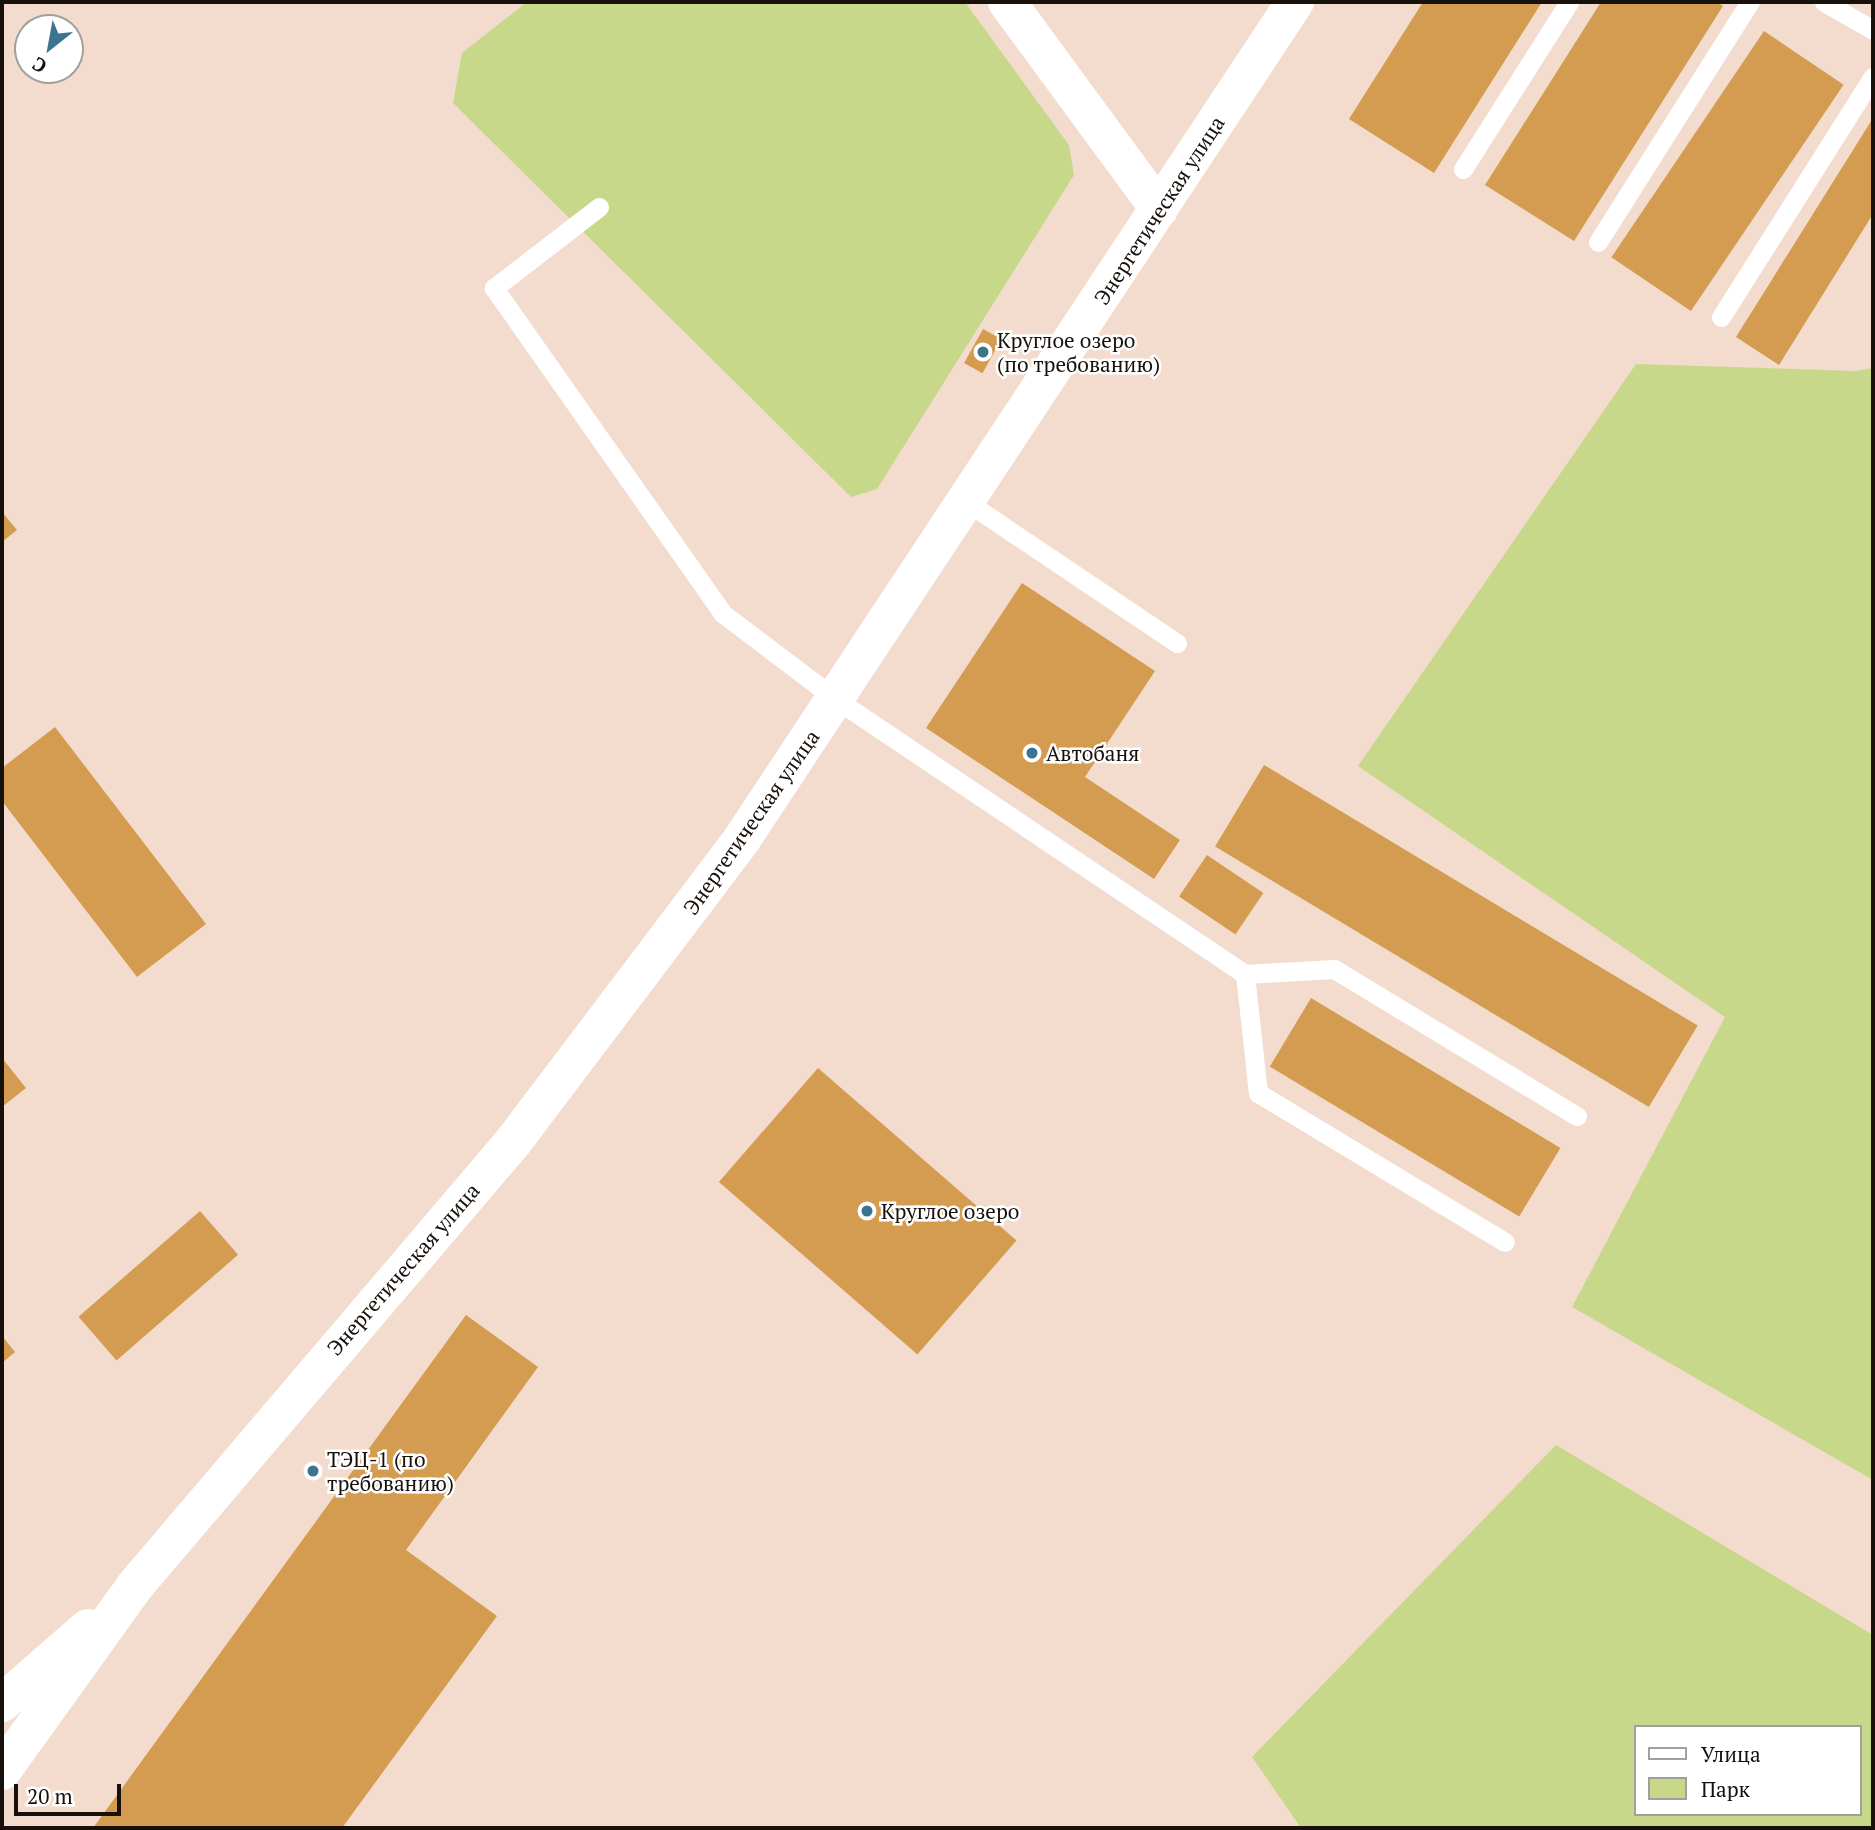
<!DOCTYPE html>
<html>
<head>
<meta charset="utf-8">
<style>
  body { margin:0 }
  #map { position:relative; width:1875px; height:1830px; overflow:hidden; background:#f3dccd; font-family:"PT Serif",serif }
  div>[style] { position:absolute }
  .green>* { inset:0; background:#c7d88b }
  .building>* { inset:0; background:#d49c51; transform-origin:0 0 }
  .lane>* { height:19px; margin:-9.5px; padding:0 9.5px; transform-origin:9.5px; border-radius:9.5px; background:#fff }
  .street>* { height:38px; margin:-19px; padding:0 19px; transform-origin:19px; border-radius:19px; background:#fff }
  .secondary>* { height:38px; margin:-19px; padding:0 19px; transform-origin:19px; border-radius:19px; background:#fff }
  .dots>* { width:19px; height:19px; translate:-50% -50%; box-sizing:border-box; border:4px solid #fff; border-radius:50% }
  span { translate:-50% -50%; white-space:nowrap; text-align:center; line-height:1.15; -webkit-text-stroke:5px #fff; paint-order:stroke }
  .street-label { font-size:21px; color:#17100b }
  .poi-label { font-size:21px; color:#17100b }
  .left { translate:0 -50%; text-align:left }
  .frame { position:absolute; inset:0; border:4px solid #17100b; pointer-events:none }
  .legend { position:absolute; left:1634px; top:1725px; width:228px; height:91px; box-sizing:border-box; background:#fff; border:2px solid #a29f9d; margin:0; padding:9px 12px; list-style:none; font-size:21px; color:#17100b }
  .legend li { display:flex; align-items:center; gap:14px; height:35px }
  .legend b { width:35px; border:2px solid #a29f9d }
  .north { position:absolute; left:14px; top:14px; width:70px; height:70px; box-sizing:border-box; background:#fff; border:2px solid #a29f9d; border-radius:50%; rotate:211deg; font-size:19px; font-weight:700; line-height:28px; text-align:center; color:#17100b }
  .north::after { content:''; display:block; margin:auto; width:24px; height:32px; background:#3c748f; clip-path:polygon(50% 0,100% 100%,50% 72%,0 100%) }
  .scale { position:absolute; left:14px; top:1784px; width:107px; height:32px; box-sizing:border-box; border:4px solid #17100b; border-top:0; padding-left:9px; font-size:21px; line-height:24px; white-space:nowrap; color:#17100b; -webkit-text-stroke:5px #fff; paint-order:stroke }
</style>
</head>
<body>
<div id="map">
  <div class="green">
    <div style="clip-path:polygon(527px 2px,965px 2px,1069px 145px,1074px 175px,877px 489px,851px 497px,453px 103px,462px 53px)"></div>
    <div style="clip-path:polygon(1636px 364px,1855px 371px,1873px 368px,1873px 1480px,1572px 1307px,1725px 1017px,1358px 766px)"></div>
    <div style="clip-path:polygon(evenodd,1556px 1445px,1873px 1635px,1873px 1828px,1301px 1828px,1252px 1757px,1556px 1445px,1635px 1727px,1859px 1727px,1859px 1814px,1635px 1814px,1635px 1727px)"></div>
  </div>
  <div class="building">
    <div style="clip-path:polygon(1423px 2px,1542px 2px,1434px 173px,1349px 119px)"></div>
    <div style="clip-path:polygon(1601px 2px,1717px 2px,1723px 6px,1574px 241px,1485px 185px)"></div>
    <div style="left:1764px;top:31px;width:96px;height:273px;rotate:34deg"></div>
    <div style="clip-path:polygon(1873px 118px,1873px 214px,1779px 365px,1736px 337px)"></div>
    <div style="left:983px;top:329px;width:21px;height:39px;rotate:29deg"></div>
    <div style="clip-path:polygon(2px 512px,17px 530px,2px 542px)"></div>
    <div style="clip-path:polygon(1022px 583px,1155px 671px,1085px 777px,1180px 840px,1154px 879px,926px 728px)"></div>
    <div style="clip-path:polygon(55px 727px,206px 924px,137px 977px,2px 801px,2px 768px)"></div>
    <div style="left:1264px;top:765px;width:506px;height:95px;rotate:31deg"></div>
    <div style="left:1207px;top:855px;width:68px;height:50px;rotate:34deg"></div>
    <div style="left:1311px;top:998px;width:291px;height:80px;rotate:31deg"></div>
    <div style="clip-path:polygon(2px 1058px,26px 1088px,2px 1107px)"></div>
    <div style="left:818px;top:1068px;width:263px;height:151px;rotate:41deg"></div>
    <div style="left:200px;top:1211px;width:58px;height:161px;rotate:49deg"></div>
    <div style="clip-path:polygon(466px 1315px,538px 1367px,406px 1550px,497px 1616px,342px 1828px,93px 1828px)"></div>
    <div style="clip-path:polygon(2px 1336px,15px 1352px,2px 1363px)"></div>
  </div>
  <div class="lane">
    <div style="left:1824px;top:2px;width:56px;rotate:29.7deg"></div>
    <div style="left:1463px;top:169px;width:198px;rotate:-57.6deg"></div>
    <div style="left:599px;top:207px;width:133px;rotate:142.4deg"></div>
    <div style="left:494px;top:288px;width:397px;rotate:54.9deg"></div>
    <div style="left:722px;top:613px;width:144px;rotate:37.1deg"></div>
    <div style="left:837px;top:700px;width:491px;rotate:33.9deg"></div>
    <div style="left:1245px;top:974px;width:120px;rotate:83.8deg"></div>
    <div style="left:1258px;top:1093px;width:288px;rotate:31.1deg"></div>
    <div style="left:1598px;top:242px;width:284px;rotate:-57.7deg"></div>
    <div style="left:1721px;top:317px;width:284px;rotate:-57.7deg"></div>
    <div style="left:967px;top:502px;width:253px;rotate:33.9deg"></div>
    <div style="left:1245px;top:974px;width:89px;rotate:-3.2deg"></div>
    <div style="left:1334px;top:969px;width:284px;rotate:31.2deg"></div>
  </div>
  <div class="street">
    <div style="left:1007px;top:2px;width:257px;rotate:53.7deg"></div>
  </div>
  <div class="secondary">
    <div style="left:2px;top:1703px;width:114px;rotate:-41.1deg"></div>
    <div style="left:2px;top:1771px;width:226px;rotate:-54.3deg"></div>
    <div style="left:134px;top:1587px;width:585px;rotate:-49.58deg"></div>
    <div style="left:513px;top:1142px;width:380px;rotate:-52.9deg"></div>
    <div style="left:742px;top:839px;width:1003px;rotate:-56.55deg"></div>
  </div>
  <div class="dots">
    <div style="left:983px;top:352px;background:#3c748f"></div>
    <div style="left:1032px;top:753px;background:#3c748f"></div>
    <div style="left:867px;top:1211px;background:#3c748f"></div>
    <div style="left:313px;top:1471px;background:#3c748f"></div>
  </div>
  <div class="street-label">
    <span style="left:1159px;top:210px;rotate:-57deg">Энергетическая улица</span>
    <span style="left:751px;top:822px;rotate:-55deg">Энергетическая улица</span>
    <span style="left:403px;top:1269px;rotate:-49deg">Энергетическая улица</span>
  </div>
  <div class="poi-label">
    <span class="left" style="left:997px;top:352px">Круглое озеро<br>(по требованию)</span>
    <span class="left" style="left:1046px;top:753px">Автобаня</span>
    <span class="left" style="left:881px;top:1211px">Круглое озеро</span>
    <span class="left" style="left:327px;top:1471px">ТЭЦ-1 (по<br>требованию)</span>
  </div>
  <div class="frame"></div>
  <ul class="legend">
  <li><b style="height:9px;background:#fff"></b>Улица</li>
  <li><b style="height:19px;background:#c7d88b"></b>Парк</li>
  </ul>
  <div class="north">С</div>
  <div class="scale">20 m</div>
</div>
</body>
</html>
